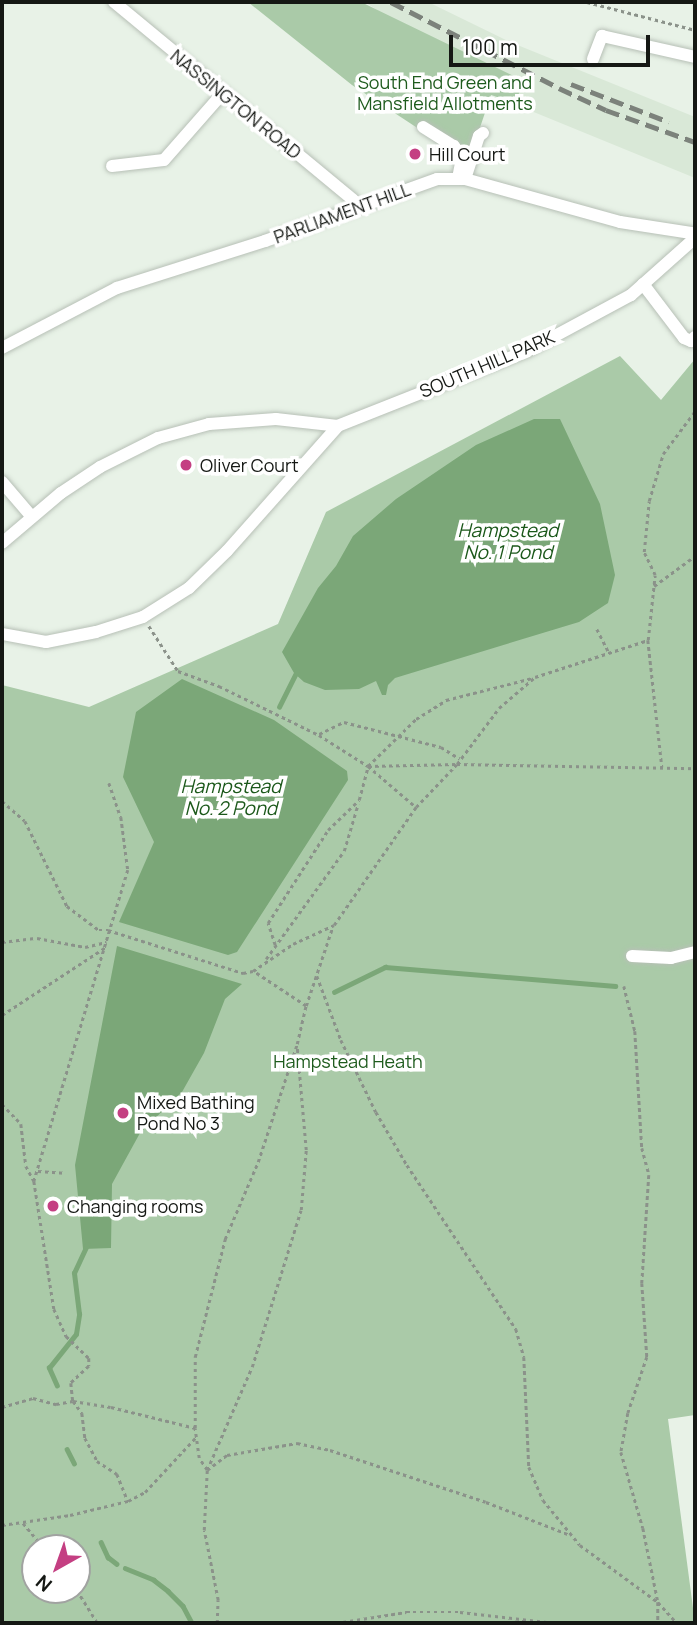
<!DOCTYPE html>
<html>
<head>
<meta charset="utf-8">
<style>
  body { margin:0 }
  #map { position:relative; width:697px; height:1625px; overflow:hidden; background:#e8f2e7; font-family:Manrope,sans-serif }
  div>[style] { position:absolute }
  .built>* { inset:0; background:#d9e8d7 }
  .green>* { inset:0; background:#aacaa8 }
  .water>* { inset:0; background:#7ba778 }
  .stream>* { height:4.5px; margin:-2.25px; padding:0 2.25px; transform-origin:2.25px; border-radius:2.25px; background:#7ba778 }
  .path>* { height:2.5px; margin-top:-1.25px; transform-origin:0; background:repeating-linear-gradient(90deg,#8b928a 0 3.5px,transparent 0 7px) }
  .roads { filter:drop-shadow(0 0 2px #b7c0b6) drop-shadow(0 0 2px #b7c0b6) }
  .minor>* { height:12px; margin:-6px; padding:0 6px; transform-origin:6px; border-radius:6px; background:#fff }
  .rail>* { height:4.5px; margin-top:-2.25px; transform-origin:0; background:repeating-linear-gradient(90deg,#7c827b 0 14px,transparent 0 21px) }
  .dots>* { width:19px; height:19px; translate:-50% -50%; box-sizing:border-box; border:4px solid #fff; border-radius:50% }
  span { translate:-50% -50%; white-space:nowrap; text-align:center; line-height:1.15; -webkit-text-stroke:7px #fff; paint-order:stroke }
  .park-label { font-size:18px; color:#1e5b1d }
  .street-label { font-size:18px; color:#151814 }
  .poi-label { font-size:18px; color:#151814 }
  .left { translate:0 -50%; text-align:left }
  .water-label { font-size:19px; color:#1b581a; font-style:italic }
  .frame { position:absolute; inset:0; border:4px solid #151814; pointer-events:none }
  .north { position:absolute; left:21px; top:1534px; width:70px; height:70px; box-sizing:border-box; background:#fff; border:2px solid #a1a3a1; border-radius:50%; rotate:220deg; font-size:19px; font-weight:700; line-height:28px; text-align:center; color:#151814 }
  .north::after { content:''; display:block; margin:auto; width:24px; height:32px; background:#c43f82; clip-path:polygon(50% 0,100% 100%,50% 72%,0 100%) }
  .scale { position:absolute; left:449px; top:35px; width:201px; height:32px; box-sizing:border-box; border:4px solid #151814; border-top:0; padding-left:9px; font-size:21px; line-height:24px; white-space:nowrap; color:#151814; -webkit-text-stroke:5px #fff; paint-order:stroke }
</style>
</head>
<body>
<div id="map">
  <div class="built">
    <div style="clip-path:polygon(365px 2px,428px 2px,510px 42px,695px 117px,695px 178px,492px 95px,511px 102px)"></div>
  </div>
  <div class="green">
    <div style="clip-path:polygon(248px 2px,361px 2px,524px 81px,515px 103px,491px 95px,467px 166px,460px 156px,352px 85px)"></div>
    <div style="clip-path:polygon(evenodd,620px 356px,661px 400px,695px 359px,695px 1415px,668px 1419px,695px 1623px,2px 1623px,2px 685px,89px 707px,278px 624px,326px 512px,620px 356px,35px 1548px,77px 1548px,77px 1590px,35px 1590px,35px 1548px)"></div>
  </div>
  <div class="water">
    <div style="clip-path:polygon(534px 419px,560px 419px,600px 504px,615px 575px,608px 603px,579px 622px,395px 678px,388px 685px,386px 695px,382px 695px,376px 681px,359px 689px,325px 690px,304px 682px,294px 673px,282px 652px,318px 588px,336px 566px,353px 536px,396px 499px,476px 445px)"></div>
    <div style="clip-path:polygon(182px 679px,274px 720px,347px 771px,348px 780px,237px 952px,228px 955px,119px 922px,154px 842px,123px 777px,136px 712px)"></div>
    <div style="clip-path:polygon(117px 946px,242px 984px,225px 999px,204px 1053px,182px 1092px,140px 1133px,112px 1184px,111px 1248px,83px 1249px,75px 1165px)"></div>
  </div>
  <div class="stream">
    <div style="left:279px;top:707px;width:40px;rotate:-63.4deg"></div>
    <div style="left:334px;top:992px;width:57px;rotate:-26.1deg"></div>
    <div style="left:385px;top:967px;width:231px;rotate:4.7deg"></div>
    <div style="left:57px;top:1386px;width:20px;rotate:-114deg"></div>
    <div style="left:49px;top:1368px;width:43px;rotate:-51.5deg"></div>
    <div style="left:76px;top:1334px;width:20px;rotate:-81deg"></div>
    <div style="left:79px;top:1314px;width:41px;rotate:-97deg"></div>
    <div style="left:74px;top:1273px;width:31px;rotate:-65deg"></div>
    <div style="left:67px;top:1449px;width:16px;rotate:63deg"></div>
    <div style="left:101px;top:1542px;width:17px;rotate:65deg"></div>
    <div style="left:108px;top:1557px;width:11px;rotate:38deg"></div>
    <div style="left:125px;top:1568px;width:31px;rotate:22deg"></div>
    <div style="left:154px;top:1580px;width:18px;rotate:38deg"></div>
    <div style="left:168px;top:1591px;width:21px;rotate:45deg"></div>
    <div style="left:183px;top:1606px;width:19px;rotate:62deg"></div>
  </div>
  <div class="path">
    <div style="left:587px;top:2px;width:112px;rotate:14.5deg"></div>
    <div style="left:654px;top:586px;width:51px;rotate:-36.2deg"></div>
    <div style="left:149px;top:626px;width:54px;rotate:57.2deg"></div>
    <div style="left:178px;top:671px;width:44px;rotate:20.1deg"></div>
    <div style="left:219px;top:686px;width:111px;rotate:26.1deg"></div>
    <div style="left:319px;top:735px;width:58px;rotate:32.3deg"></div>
    <div style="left:368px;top:766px;width:63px;rotate:40.5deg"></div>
    <div style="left:597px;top:629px;width:27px;rotate:63deg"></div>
    <div style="left:648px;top:640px;width:128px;rotate:83.7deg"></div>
    <div style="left:319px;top:734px;width:28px;rotate:-26deg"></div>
    <div style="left:344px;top:722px;width:100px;rotate:14.5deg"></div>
    <div style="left:441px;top:747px;width:22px;rotate:32deg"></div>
    <div style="left:368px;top:766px;width:89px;rotate:-1.3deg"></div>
    <div style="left:457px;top:764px;width:238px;rotate:1deg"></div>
    <div style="left:109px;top:783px;width:36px;rotate:71deg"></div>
    <div style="left:121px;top:817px;width:53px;rotate:82.5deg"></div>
    <div style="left:128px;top:870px;width:325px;rotate:106.8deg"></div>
    <div style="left:34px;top:1181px;width:130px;rotate:81.1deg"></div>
    <div style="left:54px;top:1309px;width:30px;rotate:66deg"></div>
    <div style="left:66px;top:1336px;width:32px;rotate:44deg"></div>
    <div style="left:89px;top:1358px;width:8px;rotate:90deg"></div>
    <div style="left:89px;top:1366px;width:25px;rotate:137deg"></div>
    <div style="left:71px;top:1383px;width:18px;rotate:84deg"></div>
    <div style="left:73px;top:1401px;width:15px;rotate:53deg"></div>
    <div style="left:82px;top:1413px;width:25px;rotate:83deg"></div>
    <div style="left:85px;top:1438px;width:26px;rotate:62deg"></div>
    <div style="left:97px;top:1461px;width:24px;rotate:33deg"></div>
    <div style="left:117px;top:1474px;width:29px;rotate:68deg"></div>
    <div style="left:2px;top:801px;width:30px;rotate:41deg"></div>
    <div style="left:25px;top:821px;width:95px;rotate:63.7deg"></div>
    <div style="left:67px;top:906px;width:40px;rotate:37deg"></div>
    <div style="left:99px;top:930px;width:9px"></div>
    <div style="left:108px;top:930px;width:142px;rotate:17.7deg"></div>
    <div style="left:243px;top:973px;width:10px;rotate:-11deg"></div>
    <div style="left:253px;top:971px;width:48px;rotate:-34deg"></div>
    <div style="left:293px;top:944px;width:45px;rotate:-24.9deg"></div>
    <div style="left:334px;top:925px;width:144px;rotate:-55.2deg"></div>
    <div style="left:416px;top:807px;width:59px;rotate:-46.4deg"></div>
    <div style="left:457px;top:764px;width:70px;rotate:-53.1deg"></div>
    <div style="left:499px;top:708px;width:48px;rotate:-40.7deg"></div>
    <div style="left:535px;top:677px;width:119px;rotate:-18.1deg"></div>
    <div style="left:648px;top:640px;width:65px;rotate:-83.9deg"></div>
    <div style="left:655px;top:575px;width:25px;rotate:-116deg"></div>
    <div style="left:644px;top:552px;width:51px;rotate:-84.4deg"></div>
    <div style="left:649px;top:501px;width:49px;rotate:-73.4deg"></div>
    <div style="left:663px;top:454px;width:54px;rotate:-53.3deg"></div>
    <div style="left:2px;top:942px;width:35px;rotate:-7deg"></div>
    <div style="left:37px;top:938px;width:49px;rotate:10.6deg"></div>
    <div style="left:85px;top:947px;width:22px;rotate:-13deg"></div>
    <div style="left:275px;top:945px;width:23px;rotate:-108deg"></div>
    <div style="left:268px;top:923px;width:111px;rotate:-57.2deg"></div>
    <div style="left:328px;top:830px;width:43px;rotate:-44.1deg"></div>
    <div style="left:359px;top:800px;width:35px;rotate:-75deg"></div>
    <div style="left:368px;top:766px;width:67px;rotate:-44.4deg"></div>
    <div style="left:416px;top:719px;width:36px;rotate:-32deg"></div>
    <div style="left:446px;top:700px;width:89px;rotate:-14.3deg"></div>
    <div style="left:266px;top:959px;width:133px;rotate:-54.2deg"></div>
    <div style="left:344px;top:851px;width:49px;rotate:-73.4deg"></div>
    <div style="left:317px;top:976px;width:68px;rotate:69.4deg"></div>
    <div style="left:341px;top:1040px;width:80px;rotate:64.1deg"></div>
    <div style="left:376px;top:1112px;width:61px;rotate:59.7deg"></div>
    <div style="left:407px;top:1165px;width:197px;rotate:56.4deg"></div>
    <div style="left:516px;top:1329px;width:29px;rotate:74deg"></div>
    <div style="left:524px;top:1357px;width:110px;rotate:87.4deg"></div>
    <div style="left:529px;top:1467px;width:36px;rotate:67deg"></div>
    <div style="left:543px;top:1500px;width:58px;rotate:50.6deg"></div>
    <div style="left:580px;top:1545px;width:97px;rotate:36.2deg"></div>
    <div style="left:658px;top:1602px;width:28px;rotate:48deg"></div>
    <div style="left:624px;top:986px;width:46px;rotate:76.3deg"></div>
    <div style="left:635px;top:1031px;width:117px;rotate:86.6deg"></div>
    <div style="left:642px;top:1148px;width:28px;rotate:75deg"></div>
    <div style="left:649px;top:1175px;width:108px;rotate:93.7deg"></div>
    <div style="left:642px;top:1283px;width:74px;rotate:86.1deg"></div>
    <div style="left:647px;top:1357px;width:59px;rotate:108.7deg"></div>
    <div style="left:628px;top:1413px;width:40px;rotate:100deg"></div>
    <div style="left:621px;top:1452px;width:79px;rotate:73.9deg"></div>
    <div style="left:643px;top:1528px;width:76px;rotate:78.5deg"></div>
    <div style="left:658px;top:1602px;width:21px;rotate:90deg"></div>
    <div style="left:306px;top:1006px;width:84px;rotate:-71.4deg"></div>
    <div style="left:2px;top:1015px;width:124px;rotate:-33.2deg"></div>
    <div style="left:2px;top:1104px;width:28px;rotate:46deg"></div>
    <div style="left:21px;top:1124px;width:42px;rotate:83.2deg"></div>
    <div style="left:26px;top:1166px;width:17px;rotate:62deg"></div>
    <div style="left:38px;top:1171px;width:26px;rotate:4deg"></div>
    <div style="left:2px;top:1407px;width:32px;rotate:-16deg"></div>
    <div style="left:33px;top:1398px;width:24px;rotate:15deg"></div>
    <div style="left:56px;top:1404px;width:17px;rotate:-10deg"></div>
    <div style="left:73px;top:1401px;width:38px;rotate:9deg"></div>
    <div style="left:111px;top:1407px;width:87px;rotate:14deg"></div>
    <div style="left:207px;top:1470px;width:112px;rotate:-66.4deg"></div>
    <div style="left:252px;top:1367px;width:164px;rotate:-72.7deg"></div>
    <div style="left:301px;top:1210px;width:60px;rotate:-85.2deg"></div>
    <div style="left:306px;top:1150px;width:103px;rotate:-95deg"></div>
    <div style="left:207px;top:1470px;width:25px;rotate:-37deg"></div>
    <div style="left:227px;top:1455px;width:71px;rotate:-9.7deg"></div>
    <div style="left:297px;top:1443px;width:34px;rotate:12deg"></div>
    <div style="left:330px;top:1450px;width:164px;rotate:18.4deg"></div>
    <div style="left:486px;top:1502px;width:90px;rotate:21.4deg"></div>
    <div style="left:23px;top:1523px;width:26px;rotate:50deg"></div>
    <div style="left:40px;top:1543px;width:5px;rotate:79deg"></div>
    <div style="left:2px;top:1525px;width:69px;rotate:-8.4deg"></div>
    <div style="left:70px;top:1515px;width:60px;rotate:-13.6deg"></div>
    <div style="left:128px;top:1501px;width:19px;rotate:-28deg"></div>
    <div style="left:145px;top:1492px;width:76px;rotate:-47.1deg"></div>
    <div style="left:77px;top:1590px;width:39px;rotate:58deg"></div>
    <div style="left:217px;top:1623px;width:23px;rotate:-88deg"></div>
    <div style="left:218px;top:1600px;width:71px;rotate:-101.3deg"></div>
    <div style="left:204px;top:1530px;width:60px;rotate:-87.1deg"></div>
    <div style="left:207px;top:1470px;width:14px;rotate:-124deg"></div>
    <div style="left:199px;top:1458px;width:30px;rotate:-98deg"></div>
    <div style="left:195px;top:1428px;width:71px;rotate:-90deg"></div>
    <div style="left:195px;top:1357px;width:122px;rotate:-75.7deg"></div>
    <div style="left:225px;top:1239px;width:84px;rotate:-66.8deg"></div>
    <div style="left:258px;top:1162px;width:124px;rotate:-71.7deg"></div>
    <div style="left:297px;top:1044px;width:39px;rotate:-77deg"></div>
    <div style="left:306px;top:1006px;width:64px;rotate:-146.6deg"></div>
    <div style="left:336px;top:1623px;width:71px;rotate:-8.9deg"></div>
    <div style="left:406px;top:1612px;width:54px"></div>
    <div style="left:460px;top:1612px;width:96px;rotate:6.6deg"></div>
  </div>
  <div class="roads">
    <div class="minor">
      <div style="left:114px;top:2px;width:310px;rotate:39.6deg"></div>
      <div style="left:353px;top:200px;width:8px;rotate:50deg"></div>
      <div style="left:593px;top:59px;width:25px;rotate:-69deg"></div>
      <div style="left:602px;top:36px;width:95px;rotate:12.7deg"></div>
      <div style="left:423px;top:127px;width:36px;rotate:32deg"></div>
      <div style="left:454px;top:146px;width:14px;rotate:56deg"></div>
      <div style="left:462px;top:158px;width:20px;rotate:101deg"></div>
      <div style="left:112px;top:166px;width:52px;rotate:-6.6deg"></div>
      <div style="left:164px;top:160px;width:88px;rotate:-48.7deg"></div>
      <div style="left:465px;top:179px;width:45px;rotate:-72deg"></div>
      <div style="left:479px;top:136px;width:5px;rotate:-37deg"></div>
      <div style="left:643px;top:284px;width:68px;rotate:52.8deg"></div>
      <div style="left:684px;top:338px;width:8px;rotate:23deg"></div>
      <div style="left:691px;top:341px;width:6px;rotate:-45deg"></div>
      <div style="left:2px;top:348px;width:130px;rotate:-27.6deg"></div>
      <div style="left:117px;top:288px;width:155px;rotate:-17.6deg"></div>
      <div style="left:265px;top:241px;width:183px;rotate:-19.8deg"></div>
      <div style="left:437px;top:179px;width:28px"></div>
      <div style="left:465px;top:179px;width:161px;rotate:15.5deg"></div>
      <div style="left:620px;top:222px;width:72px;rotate:8.8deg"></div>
      <div style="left:691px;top:233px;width:6px;rotate:51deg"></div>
      <div style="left:695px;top:238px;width:86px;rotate:138.3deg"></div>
      <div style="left:631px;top:295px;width:118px;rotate:151.7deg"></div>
      <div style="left:527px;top:351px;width:203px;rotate:158.4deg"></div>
      <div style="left:338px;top:426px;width:167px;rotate:131.6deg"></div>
      <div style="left:227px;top:551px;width:53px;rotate:135.8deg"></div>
      <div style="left:189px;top:588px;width:54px;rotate:147.8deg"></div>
      <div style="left:143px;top:617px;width:49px;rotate:162.3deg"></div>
      <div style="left:96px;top:632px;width:51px;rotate:168.7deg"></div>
      <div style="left:46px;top:642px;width:45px;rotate:-169.7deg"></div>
      <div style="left:2px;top:482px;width:45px;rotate:49.5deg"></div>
      <div style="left:2px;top:543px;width:77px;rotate:-40.3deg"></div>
      <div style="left:61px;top:493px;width:47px;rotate:-33.7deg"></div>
      <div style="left:100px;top:467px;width:65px;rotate:-26.6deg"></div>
      <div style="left:158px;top:438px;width:53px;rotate:-15.4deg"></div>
      <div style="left:209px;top:424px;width:67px;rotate:-4.3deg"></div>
      <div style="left:276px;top:419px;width:62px;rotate:6.4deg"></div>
      <div style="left:632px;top:956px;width:39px;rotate:3deg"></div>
      <div style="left:671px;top:958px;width:25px;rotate:-14deg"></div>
    </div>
  </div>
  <div class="rail">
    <div style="left:391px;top:2px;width:189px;rotate:27.1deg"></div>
    <div style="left:559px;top:88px;width:52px;rotate:25.1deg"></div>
    <div style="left:606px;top:110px;width:95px;rotate:19.8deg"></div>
    <div style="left:571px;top:84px;width:105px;rotate:21.2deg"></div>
  </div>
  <div class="dots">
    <div style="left:415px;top:154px;background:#c43f82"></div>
    <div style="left:186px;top:465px;background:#c43f82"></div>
    <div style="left:123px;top:1113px;background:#c43f82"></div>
    <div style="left:53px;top:1206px;background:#c43f82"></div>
  </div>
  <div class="park-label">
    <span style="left:445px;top:93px">South End Green and<br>Mansfield Allotments</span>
    <span style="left:348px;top:1061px">Hampstead Heath</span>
  </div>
  <div class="street-label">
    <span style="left:236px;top:104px;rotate:39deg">NASSINGTON ROAD</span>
    <span style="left:342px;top:213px;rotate:-20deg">PARLIAMENT HILL</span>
    <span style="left:487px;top:364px;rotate:-23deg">SOUTH HILL PARK</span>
  </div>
  <div class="poi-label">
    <span class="left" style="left:429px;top:154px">Hill Court</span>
    <span class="left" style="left:200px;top:465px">Oliver Court</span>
    <span class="left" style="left:137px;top:1113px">Mixed Bathing<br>Pond No 3</span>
    <span class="left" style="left:67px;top:1206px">Changing rooms</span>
  </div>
  <div class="water-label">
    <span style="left:508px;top:542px">Hampstead<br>No. 1 Pond</span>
    <span style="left:231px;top:798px">Hampstead<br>No. 2 Pond</span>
  </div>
  <div class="frame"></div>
  <div class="north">N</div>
  <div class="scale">100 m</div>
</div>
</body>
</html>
